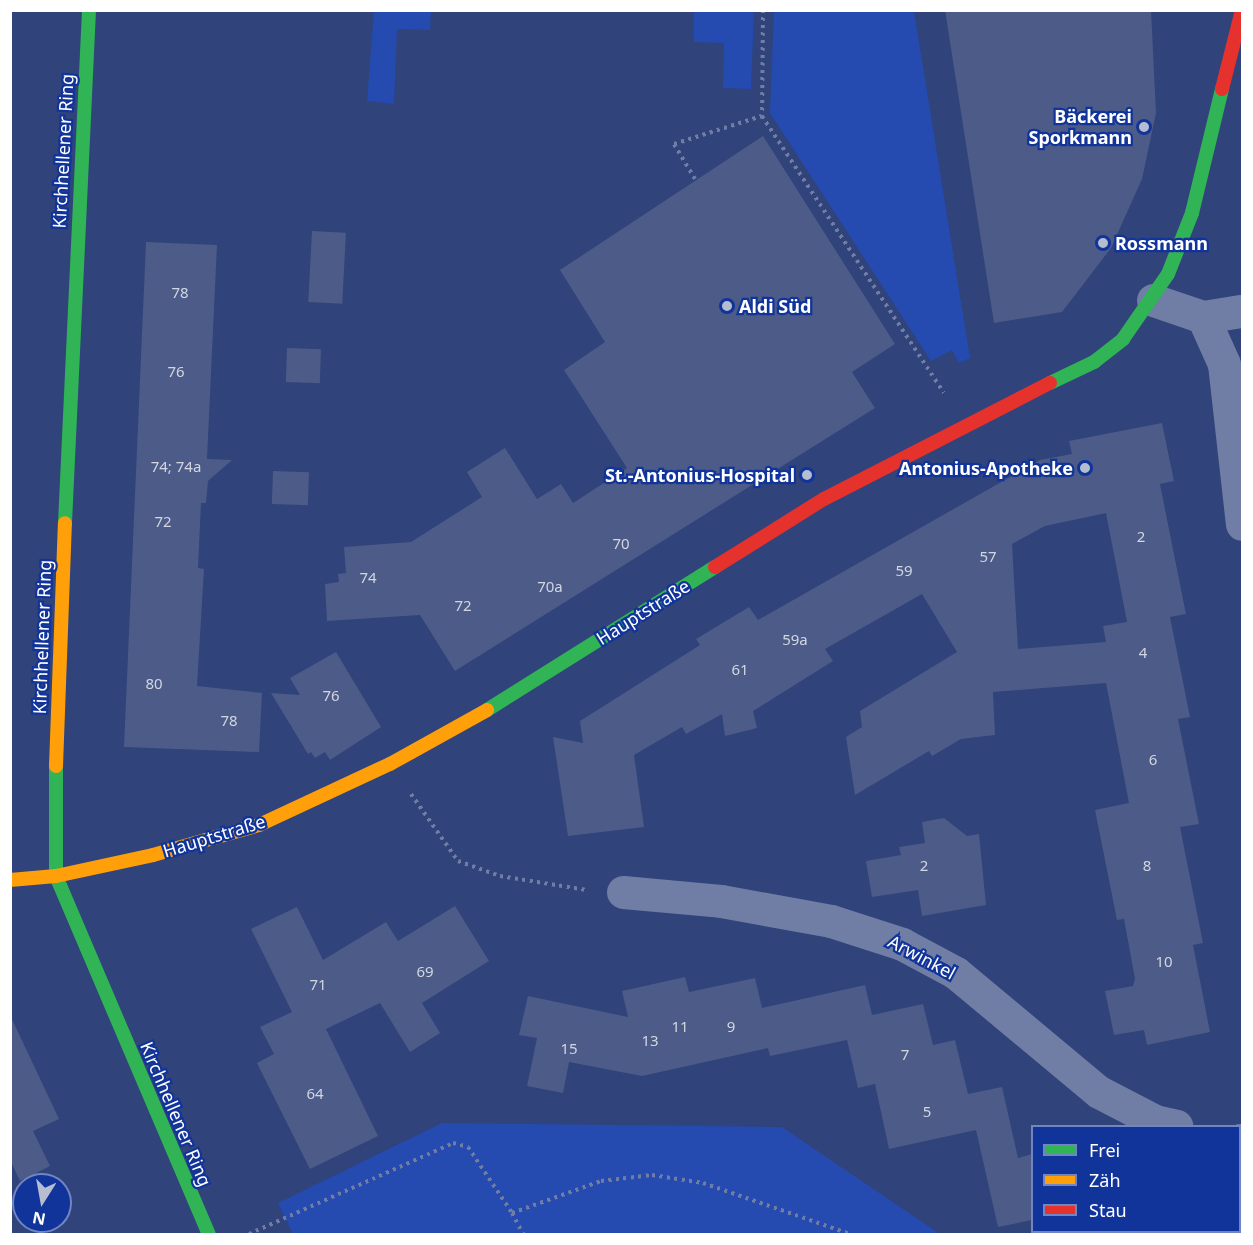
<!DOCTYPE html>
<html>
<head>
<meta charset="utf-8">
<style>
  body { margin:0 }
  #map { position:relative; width:1253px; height:1245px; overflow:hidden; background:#30437a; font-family:"Noto Sans",sans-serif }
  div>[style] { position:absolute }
  .green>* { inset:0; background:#254ab0 }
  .building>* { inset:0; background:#4c5b88; transform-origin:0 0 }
  .path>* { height:4px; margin-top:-2px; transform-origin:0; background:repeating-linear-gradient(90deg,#707da5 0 3px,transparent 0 7.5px) }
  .street>* { height:33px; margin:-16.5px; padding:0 16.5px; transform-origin:16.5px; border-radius:16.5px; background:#707da5 }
  .fast>* { height:14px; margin:-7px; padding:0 7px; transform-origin:7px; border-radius:7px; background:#30b455 }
  .slow>* { height:14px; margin:-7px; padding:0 7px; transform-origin:7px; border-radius:7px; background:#ff9f0a }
  .jam>* { height:14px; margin:-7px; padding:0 7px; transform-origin:7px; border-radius:7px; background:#e5322d }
  .dots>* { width:16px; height:16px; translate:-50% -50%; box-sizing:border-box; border:3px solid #11349a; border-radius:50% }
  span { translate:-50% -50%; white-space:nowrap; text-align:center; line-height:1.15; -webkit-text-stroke:4.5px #11349a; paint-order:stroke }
  .number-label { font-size:15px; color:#d2d6e1 }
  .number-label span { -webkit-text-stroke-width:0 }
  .poi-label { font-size:18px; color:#fff; font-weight:700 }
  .right { translate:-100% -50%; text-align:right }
  .left { translate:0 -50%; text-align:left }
  .street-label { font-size:18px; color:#fff }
  .frame { position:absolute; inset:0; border:12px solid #fff; pointer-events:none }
  .legend { position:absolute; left:1031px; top:1125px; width:210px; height:108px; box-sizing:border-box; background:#11349a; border:2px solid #7085c2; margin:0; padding:8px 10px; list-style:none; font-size:18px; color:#fff }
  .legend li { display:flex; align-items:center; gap:12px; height:30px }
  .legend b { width:30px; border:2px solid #7085c2 }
  .north { position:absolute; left:12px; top:1173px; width:60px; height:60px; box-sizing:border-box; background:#11349a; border:2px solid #7085c2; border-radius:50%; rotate:191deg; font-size:16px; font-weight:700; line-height:24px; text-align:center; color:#fff }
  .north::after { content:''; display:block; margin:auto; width:21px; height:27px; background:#b7bdd0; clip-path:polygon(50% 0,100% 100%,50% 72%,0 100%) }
</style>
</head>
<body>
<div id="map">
  <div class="green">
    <div style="clip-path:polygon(374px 11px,431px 11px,430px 30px,397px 29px,394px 104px,367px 101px)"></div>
    <div style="clip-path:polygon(664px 11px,754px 11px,751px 89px,723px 88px,724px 43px,694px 42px,694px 12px)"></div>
    <div style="clip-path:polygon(774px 11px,914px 11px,970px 358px,959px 363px,952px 350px,931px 361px,770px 113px)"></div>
    <div style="clip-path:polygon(442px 1123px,782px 1127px,940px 1234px,293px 1234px,278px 1203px)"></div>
  </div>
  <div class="building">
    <div style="clip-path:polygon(945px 10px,1151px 10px,1156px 113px,1142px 179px,1111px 248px,1062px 312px,994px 323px)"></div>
    <div style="clip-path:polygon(763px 136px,895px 344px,852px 372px,875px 408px,455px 671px,420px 615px,327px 621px,325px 584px,339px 582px,338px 574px,346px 573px,344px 547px,411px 542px,482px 497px,467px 472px,505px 448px,537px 499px,561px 484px,573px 503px,627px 468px,564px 370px,605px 342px,560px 270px)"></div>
    <div style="left:312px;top:231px;width:34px;height:71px;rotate:3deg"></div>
    <div style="clip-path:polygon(146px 242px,217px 245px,207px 459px,232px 460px,208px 481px,206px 503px,201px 503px,198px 568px,204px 569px,197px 686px,262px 693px,259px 752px,124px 747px)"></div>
    <div style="left:287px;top:348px;width:34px;height:34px;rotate:2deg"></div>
    <div style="clip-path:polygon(evenodd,1162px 423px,1174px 481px,1160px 484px,1186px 614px,1170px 617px,1190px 717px,1178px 719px,1199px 824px,1180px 827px,1203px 943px,1193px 945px,1210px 1032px,1147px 1045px,1144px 1030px,1114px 1035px,1105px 991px,1133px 986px,1135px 979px,1124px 919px,1117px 920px,1095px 810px,1129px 803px,1106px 683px,993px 692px,995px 735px,961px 739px,932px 756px,929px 751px,855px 795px,846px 737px,862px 727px,860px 711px,957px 652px,922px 594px,825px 649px,833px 661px,753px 711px,757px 728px,725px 736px,722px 714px,686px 734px,682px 727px,634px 755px,644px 827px,568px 836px,553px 737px,583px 743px,580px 721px,700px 645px,696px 639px,749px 607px,758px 620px,1040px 460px,1072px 454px,1069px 441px,1162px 423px,1106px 513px,1127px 622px,1103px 626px,1106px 642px,1018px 649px,1012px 544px,1045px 526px,1106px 513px)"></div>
    <div style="left:273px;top:471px;width:36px;height:33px;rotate:2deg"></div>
    <div style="clip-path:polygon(336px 652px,381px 727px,330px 760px,325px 752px,315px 758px,311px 752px,308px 754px,271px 693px,300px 695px,290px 678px)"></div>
    <div style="clip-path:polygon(944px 818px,967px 836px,979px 834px,986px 905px,922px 916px,918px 890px,872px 897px,866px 861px,901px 855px,899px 847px,925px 843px,922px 822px)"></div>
    <div style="clip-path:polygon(455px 906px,489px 961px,422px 1003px,440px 1033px,410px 1052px,380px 1003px,326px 1029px,378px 1136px,310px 1169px,257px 1063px,274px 1054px,260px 1027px,292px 1012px,251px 929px,297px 907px,323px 960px,386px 922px,398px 941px)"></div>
    <div style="clip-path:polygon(685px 977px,689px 992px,755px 978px,762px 1008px,865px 985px,872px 1015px,923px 1004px,933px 1045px,955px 1040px,968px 1094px,1002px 1087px,1018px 1158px,1032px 1154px,1032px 1220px,998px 1227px,976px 1130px,889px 1149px,875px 1084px,858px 1088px,847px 1040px,770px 1056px,768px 1048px,642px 1076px,569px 1062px,563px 1093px,527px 1086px,537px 1038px,519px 1035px,528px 996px,628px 1017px,622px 991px)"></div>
    <div style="clip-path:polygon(10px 1015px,59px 1119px,33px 1131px,50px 1166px,20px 1181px,10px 1160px)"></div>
  </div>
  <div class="path">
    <div style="left:763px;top:10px;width:106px;rotate:90.5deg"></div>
    <div style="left:762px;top:116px;width:331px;rotate:56.7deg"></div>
    <div style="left:695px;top:179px;width:41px;rotate:-121deg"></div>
    <div style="left:674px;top:144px;width:92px;rotate:-17.7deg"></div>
    <div style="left:411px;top:794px;width:82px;rotate:55deg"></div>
    <div style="left:458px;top:861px;width:45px;rotate:19.7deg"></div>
    <div style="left:500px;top:876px;width:88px;rotate:9.1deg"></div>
    <div style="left:512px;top:1213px;width:24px;rotate:62deg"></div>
    <div style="left:249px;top:1234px;width:223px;rotate:-24deg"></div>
    <div style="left:453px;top:1143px;width:16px;rotate:15deg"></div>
    <div style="left:468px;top:1147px;width:79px;rotate:56.3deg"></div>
    <div style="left:512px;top:1213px;width:95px;rotate:-19.8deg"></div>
    <div style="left:601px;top:1181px;width:51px;rotate:-6.7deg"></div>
    <div style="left:652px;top:1175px;width:52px;rotate:8.9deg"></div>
    <div style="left:703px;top:1183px;width:156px;rotate:19.1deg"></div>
  </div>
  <div class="street">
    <div style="left:1153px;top:300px;width:53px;rotate:18.8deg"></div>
    <div style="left:1203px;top:317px;width:39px;rotate:-9deg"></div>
    <div style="left:1203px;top:317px;width:51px;rotate:65.9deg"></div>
    <div style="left:1224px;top:364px;width:161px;rotate:83.6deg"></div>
    <div style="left:623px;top:892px;width:98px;rotate:5.2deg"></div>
    <div style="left:721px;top:901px;width:112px;rotate:10.3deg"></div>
    <div style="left:831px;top:921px;width:75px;rotate:17.9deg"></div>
    <div style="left:902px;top:944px;width:61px;rotate:28.2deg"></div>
    <div style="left:956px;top:973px;width:186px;rotate:39.8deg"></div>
    <div style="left:1099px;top:1092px;width:63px;rotate:27.4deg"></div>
    <div style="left:1155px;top:1121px;width:22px;rotate:13deg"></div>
    <div style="left:1240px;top:1140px;width:2px"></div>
    <div style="left:1239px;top:1234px;width:6px;rotate:-59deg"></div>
  </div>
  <div class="fast">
    <div style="left:1050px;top:383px;width:49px;rotate:-25.5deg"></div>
    <div style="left:1094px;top:362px;width:37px;rotate:-38deg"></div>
    <div style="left:1123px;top:339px;width:79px;rotate:-55.3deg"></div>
    <div style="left:1168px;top:274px;width:66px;rotate:-68.5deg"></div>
    <div style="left:1192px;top:213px;width:128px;rotate:-76.4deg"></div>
    <div style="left:65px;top:523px;width:514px;rotate:-87.32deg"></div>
    <div style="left:487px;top:710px;width:269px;rotate:-32.1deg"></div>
    <div style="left:56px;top:766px;width:110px;rotate:90deg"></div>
    <div style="left:56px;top:876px;width:389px;rotate:66.9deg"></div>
  </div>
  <div class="slow">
    <div style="left:56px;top:766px;width:243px;rotate:-87.9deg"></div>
    <div style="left:10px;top:880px;width:46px;rotate:-5deg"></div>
    <div style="left:56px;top:876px;width:99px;rotate:-12.2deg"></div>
    <div style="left:153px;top:855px;width:110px;rotate:-15.8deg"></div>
    <div style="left:259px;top:825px;width:145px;rotate:-25deg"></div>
    <div style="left:390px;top:764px;width:111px;rotate:-29.1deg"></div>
  </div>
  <div class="jam">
    <div style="left:1222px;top:89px;width:81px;rotate:-75.8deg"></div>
    <div style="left:715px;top:567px;width:128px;rotate:-32deg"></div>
    <div style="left:824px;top:499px;width:254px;rotate:-27.2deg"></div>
  </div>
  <div class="dots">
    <div style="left:1144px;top:127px;background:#b7bdd0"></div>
    <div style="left:1103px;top:243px;background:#b7bdd0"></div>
    <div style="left:727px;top:306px;background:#b7bdd0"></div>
    <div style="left:1085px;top:468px;background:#b7bdd0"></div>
    <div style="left:807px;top:475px;background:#b7bdd0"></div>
  </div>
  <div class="number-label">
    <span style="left:180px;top:293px">78</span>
    <span style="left:176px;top:372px">76</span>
    <span style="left:176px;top:467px">74; 74a</span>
    <span style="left:163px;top:522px">72</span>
    <span style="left:1141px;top:537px">2</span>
    <span style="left:621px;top:544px">70</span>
    <span style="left:988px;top:557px">57</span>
    <span style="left:904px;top:571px">59</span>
    <span style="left:368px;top:578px">74</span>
    <span style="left:550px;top:587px">70a</span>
    <span style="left:463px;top:606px">72</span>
    <span style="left:795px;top:640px">59a</span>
    <span style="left:1143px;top:653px">4</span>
    <span style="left:740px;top:670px">61</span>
    <span style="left:154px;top:684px">80</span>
    <span style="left:331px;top:696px">76</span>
    <span style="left:229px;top:721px">78</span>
    <span style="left:1153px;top:760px">6</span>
    <span style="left:924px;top:866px">2</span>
    <span style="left:1147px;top:866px">8</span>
    <span style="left:1164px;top:962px">10</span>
    <span style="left:425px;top:972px">69</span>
    <span style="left:318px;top:985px">71</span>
    <span style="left:680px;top:1027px">11</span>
    <span style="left:731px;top:1027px">9</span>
    <span style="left:650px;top:1041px">13</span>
    <span style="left:569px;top:1049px">15</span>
    <span style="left:905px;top:1055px">7</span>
    <span style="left:315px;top:1094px">64</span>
    <span style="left:927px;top:1112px">5</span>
  </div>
  <div class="poi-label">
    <span class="right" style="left:1132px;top:127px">Bäckerei<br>Sporkmann</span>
    <span class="left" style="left:1115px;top:243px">Rossmann</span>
    <span class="left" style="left:739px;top:306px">Aldi Süd</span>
    <span class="right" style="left:1073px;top:468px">Antonius-Apotheke</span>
    <span class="right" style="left:795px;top:475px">St.-Antonius-Hospital</span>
  </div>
  <div class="street-label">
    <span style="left:63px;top:151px;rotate:-87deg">Kirchhellener Ring</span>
    <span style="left:643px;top:612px;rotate:-32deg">Hauptstraße</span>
    <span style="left:42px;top:637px;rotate:-88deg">Kirchhellener Ring</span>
    <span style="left:214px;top:836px;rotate:-17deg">Hauptstraße</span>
    <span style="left:922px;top:957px;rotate:28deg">Arwinkel</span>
    <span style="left:176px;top:1114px;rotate:67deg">Kirchhellener Ring</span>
  </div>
  <div class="frame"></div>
  <ul class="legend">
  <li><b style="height:8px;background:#30b455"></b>Frei</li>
  <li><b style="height:8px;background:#ff9f0a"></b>Zäh</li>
  <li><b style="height:8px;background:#e5322d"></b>Stau</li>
  </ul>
  <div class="north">N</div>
</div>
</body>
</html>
